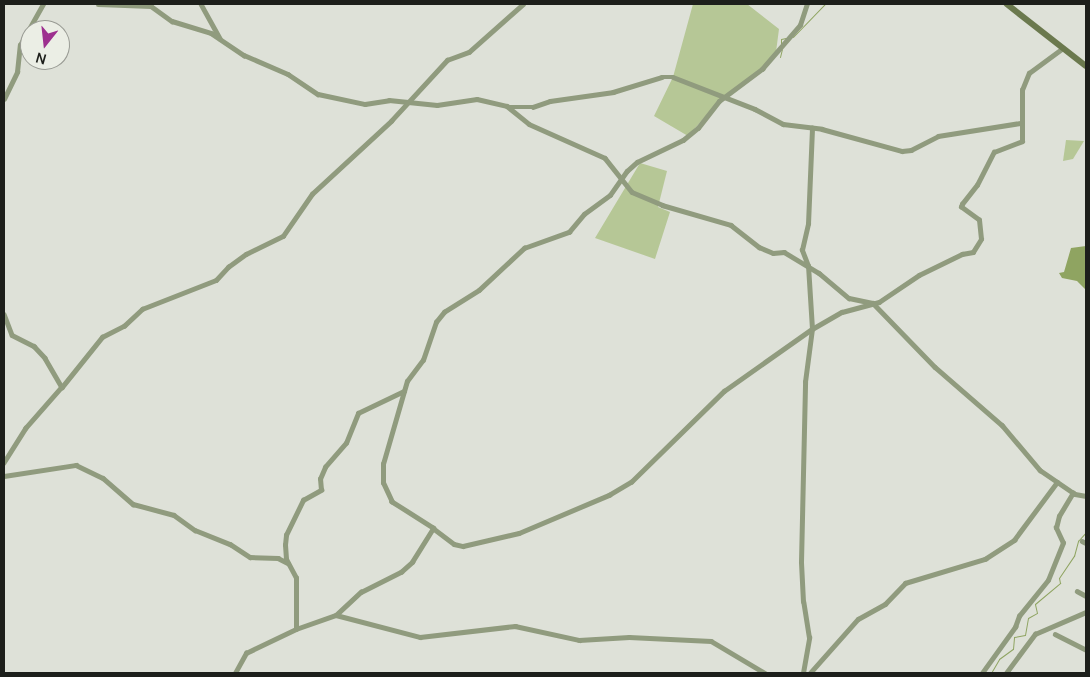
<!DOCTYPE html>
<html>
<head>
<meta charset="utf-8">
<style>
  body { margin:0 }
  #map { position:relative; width:1090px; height:677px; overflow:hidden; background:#dee1d8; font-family:Manrope,sans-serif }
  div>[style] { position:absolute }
  .green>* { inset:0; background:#b6c796 }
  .water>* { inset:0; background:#8fa461 }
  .stream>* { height:1px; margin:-0.5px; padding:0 0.5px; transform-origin:0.5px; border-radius:0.5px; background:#8fa461 }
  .street>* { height:4.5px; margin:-2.25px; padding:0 2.25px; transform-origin:2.25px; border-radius:2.25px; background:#909b7e }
  .secondary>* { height:5.5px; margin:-2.75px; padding:0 2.75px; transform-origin:2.75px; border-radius:2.75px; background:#6b794e }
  span { translate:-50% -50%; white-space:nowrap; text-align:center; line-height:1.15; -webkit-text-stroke:4px #ebeee5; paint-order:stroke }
  .frame { position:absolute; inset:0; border:5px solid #1d1f1b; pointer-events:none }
  .north { position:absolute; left:20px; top:20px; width:50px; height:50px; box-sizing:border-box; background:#ebeee5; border:1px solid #999b94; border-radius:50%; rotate:196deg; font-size:14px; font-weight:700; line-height:20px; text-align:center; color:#1d1f1b }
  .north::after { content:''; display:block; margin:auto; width:18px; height:22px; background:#9d308f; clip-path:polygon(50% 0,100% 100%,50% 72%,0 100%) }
</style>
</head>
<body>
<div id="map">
  <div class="green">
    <div style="clip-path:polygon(693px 4px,747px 4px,779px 29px,776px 52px,762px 69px,719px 101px,688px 136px,654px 116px,673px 77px)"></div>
    <div style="clip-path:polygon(1066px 140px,1084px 141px,1073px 159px,1063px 161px)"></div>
    <div style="clip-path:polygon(640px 163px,667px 171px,658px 207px,670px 212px,655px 259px,595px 238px)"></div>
  </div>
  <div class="water">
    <div style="clip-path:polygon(1086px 246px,1086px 290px,1077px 281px,1062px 278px,1059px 273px,1064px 272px,1071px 248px)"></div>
  </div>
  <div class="stream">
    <div style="left:793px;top:37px;width:46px;rotate:-45.9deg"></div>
    <div style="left:781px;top:45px;width:6px;rotate:-90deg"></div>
    <div style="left:781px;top:39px;width:5px;rotate:-11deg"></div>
    <div style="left:780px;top:57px;width:8px;rotate:-76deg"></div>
    <div style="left:991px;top:673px;width:16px;rotate:-60deg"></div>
    <div style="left:999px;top:659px;width:17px;rotate:-36deg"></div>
    <div style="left:1013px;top:649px;width:12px;rotate:-85deg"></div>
    <div style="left:1014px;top:637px;width:11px;rotate:-10deg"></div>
    <div style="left:1025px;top:635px;width:17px;rotate:-80deg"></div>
    <div style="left:1028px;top:618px;width:10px;rotate:-29deg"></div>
    <div style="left:1037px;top:613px;width:9px;rotate:-103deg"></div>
    <div style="left:1035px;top:604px;width:33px;rotate:-40deg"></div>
    <div style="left:1060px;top:583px;width:5px;rotate:-101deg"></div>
    <div style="left:1059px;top:578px;width:27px;rotate:-56deg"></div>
    <div style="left:1074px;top:556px;width:16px;rotate:-75deg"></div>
    <div style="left:1078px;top:541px;width:12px;rotate:-48deg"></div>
  </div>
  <div class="street">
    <div style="left:98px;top:4px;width:53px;rotate:2.2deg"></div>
    <div style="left:151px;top:6px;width:26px;rotate:36deg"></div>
    <div style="left:172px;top:21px;width:41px;rotate:17.1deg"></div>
    <div style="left:211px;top:33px;width:40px;rotate:34deg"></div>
    <div style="left:244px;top:55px;width:48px;rotate:23.4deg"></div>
    <div style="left:288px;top:74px;width:36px;rotate:34deg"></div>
    <div style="left:318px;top:94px;width:48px;rotate:12deg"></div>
    <div style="left:365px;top:104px;width:24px;rotate:-9deg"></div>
    <div style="left:389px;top:100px;width:48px;rotate:5.9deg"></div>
    <div style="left:437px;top:105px;width:40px;rotate:-8.5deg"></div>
    <div style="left:477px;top:99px;width:31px;rotate:13deg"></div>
    <div style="left:507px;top:106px;width:28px;rotate:39deg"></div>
    <div style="left:529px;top:124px;width:83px;rotate:24.1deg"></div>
    <div style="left:605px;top:158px;width:43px;rotate:51.5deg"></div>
    <div style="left:632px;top:192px;width:33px;rotate:23deg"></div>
    <div style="left:662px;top:205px;width:72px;rotate:16.2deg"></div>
    <div style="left:731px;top:225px;width:36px;rotate:38deg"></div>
    <div style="left:759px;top:247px;width:15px;rotate:23deg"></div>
    <div style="left:773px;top:253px;width:11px;rotate:-5deg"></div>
    <div style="left:784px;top:252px;width:41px;rotate:31deg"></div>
    <div style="left:819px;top:273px;width:39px;rotate:40deg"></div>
    <div style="left:849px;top:298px;width:25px;rotate:12deg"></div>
    <div style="left:873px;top:303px;width:89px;rotate:45.9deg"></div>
    <div style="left:935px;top:367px;width:89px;rotate:40.9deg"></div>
    <div style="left:1002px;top:425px;width:59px;rotate:49.8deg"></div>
    <div style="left:1040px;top:470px;width:42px;rotate:34.4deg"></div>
    <div style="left:1075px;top:494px;width:11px;rotate:10deg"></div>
    <div style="left:201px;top:4px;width:39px;rotate:61deg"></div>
    <div style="left:4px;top:99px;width:30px;rotate:-64deg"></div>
    <div style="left:17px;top:72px;width:27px;rotate:-84deg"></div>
    <div style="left:20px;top:45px;width:47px;rotate:-60.7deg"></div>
    <div style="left:508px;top:107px;width:25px"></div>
    <div style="left:533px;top:107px;width:18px;rotate:-19deg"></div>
    <div style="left:550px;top:101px;width:64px;rotate:-8.1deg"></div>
    <div style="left:613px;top:92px;width:51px;rotate:-17deg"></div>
    <div style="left:662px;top:77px;width:11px"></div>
    <div style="left:673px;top:77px;width:88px;rotate:21.3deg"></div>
    <div style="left:755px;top:109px;width:32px;rotate:28deg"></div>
    <div style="left:783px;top:124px;width:39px;rotate:7deg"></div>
    <div style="left:822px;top:129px;width:83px;rotate:15.4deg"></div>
    <div style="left:902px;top:151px;width:9px;rotate:-6deg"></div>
    <div style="left:911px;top:150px;width:30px;rotate:-27deg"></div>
    <div style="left:938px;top:136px;width:83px;rotate:-9deg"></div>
    <div style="left:4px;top:314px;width:22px;rotate:69deg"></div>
    <div style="left:12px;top:335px;width:25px;rotate:27deg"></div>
    <div style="left:34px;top:346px;width:16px;rotate:47deg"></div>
    <div style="left:45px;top:358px;width:34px;rotate:60deg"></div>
    <div style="left:62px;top:387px;width:55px;rotate:131.3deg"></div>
    <div style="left:26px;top:428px;width:41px;rotate:122.2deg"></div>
    <div style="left:62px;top:387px;width:64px;rotate:-51.3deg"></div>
    <div style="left:102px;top:337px;width:25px;rotate:-27deg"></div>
    <div style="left:124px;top:326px;width:25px;rotate:-43deg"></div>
    <div style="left:142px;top:309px;width:79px;rotate:-21.4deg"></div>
    <div style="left:216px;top:280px;width:18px;rotate:-47deg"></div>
    <div style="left:228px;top:267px;width:22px;rotate:-36deg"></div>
    <div style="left:246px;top:254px;width:41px;rotate:-25.9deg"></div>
    <div style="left:283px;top:236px;width:51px;rotate:-55.4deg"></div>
    <div style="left:312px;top:194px;width:108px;rotate:-42.7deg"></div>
    <div style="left:391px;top:121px;width:83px;rotate:-47.4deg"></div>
    <div style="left:447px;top:60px;width:23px;rotate:-20deg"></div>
    <div style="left:469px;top:52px;width:72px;rotate:-41.6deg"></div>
    <div style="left:4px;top:476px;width:73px;rotate:-8.7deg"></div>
    <div style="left:76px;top:465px;width:30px;rotate:26deg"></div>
    <div style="left:103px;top:478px;width:40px;rotate:41deg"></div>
    <div style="left:133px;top:504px;width:42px;rotate:15deg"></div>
    <div style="left:174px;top:515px;width:26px;rotate:36deg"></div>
    <div style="left:195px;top:530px;width:38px;rotate:22deg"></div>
    <div style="left:230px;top:544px;width:24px;rotate:33deg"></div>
    <div style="left:250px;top:557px;width:28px;rotate:2deg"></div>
    <div style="left:278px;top:558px;width:11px;rotate:27deg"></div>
    <div style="left:433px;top:528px;width:49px;rotate:-147.6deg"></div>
    <div style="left:392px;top:502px;width:21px;rotate:-115deg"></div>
    <div style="left:383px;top:483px;width:19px;rotate:-90deg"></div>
    <div style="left:383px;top:464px;width:86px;rotate:-73.9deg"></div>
    <div style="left:407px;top:381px;width:26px;rotate:-53deg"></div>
    <div style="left:423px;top:360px;width:40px;rotate:-71.1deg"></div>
    <div style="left:436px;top:322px;width:13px;rotate:-51deg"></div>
    <div style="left:444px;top:312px;width:41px;rotate:-32.2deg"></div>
    <div style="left:479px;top:290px;width:62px;rotate:-43deg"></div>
    <div style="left:524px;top:248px;width:48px;rotate:-19.6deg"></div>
    <div style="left:569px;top:232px;width:23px;rotate:-50deg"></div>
    <div style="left:584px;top:214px;width:32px;rotate:-36deg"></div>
    <div style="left:610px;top:195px;width:29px;rotate:-55deg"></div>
    <div style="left:627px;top:171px;width:13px;rotate:-42deg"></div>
    <div style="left:637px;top:162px;width:51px;rotate:-25.6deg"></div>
    <div style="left:683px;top:140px;width:19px;rotate:-39deg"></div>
    <div style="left:698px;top:128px;width:34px;rotate:-52deg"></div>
    <div style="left:719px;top:101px;width:54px;rotate:-36.7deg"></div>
    <div style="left:762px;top:69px;width:58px;rotate:-49.2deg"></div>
    <div style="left:800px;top:25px;width:22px;rotate:-72deg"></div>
    <div style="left:1082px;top:541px;width:4px;rotate:27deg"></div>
    <div style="left:1077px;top:591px;width:10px;rotate:29deg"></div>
    <div style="left:336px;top:615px;width:34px;rotate:-43deg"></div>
    <div style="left:361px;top:592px;width:45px;rotate:-26.6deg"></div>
    <div style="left:401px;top:572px;width:15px;rotate:-42deg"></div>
    <div style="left:412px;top:562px;width:40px;rotate:-58deg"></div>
    <div style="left:433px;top:528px;width:26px;rotate:37deg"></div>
    <div style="left:454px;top:544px;width:9px;rotate:13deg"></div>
    <div style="left:463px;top:546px;width:57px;rotate:-13.1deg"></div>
    <div style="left:519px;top:533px;width:98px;rotate:-22.9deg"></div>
    <div style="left:609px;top:495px;width:26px;rotate:-31deg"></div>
    <div style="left:631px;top:482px;width:130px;rotate:-44.4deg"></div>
    <div style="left:724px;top:391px;width:108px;rotate:-35.2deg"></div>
    <div style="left:812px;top:329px;width:34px;rotate:-30deg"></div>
    <div style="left:842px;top:312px;width:38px;rotate:-15deg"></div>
    <div style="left:879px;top:302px;width:48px;rotate:-34deg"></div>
    <div style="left:919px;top:275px;width:48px;rotate:-26deg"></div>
    <div style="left:962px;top:254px;width:11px;rotate:-10deg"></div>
    <div style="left:973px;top:252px;width:15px;rotate:-58deg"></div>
    <div style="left:981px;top:239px;width:19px;rotate:-96deg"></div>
    <div style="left:979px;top:220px;width:22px;rotate:-144deg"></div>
    <div style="left:961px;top:207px;width:3px;rotate:-72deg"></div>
    <div style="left:962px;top:204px;width:24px;rotate:-52deg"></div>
    <div style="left:977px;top:185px;width:37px;rotate:-63deg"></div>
    <div style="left:994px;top:152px;width:30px;rotate:-21deg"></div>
    <div style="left:1022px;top:141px;width:51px;rotate:-90deg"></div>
    <div style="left:1022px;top:90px;width:18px;rotate:-68deg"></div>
    <div style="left:1029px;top:73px;width:42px;rotate:-36.3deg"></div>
    <div style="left:296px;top:629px;width:42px;rotate:-19.3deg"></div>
    <div style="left:336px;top:615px;width:87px;rotate:14.7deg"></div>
    <div style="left:420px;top:637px;width:96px;rotate:-6.6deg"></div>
    <div style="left:515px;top:626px;width:66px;rotate:12.3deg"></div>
    <div style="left:579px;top:640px;width:50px;rotate:-3.4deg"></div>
    <div style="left:629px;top:637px;width:82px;rotate:2.8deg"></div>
    <div style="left:711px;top:641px;width:63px;rotate:30.7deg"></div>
    <div style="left:1055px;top:634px;width:35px;rotate:27deg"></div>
    <div style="left:235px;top:673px;width:23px;rotate:-61deg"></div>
    <div style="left:246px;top:653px;width:55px;rotate:-25.6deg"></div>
    <div style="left:296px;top:629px;width:51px;rotate:-90deg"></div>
    <div style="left:296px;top:578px;width:21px;rotate:-118deg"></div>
    <div style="left:286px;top:559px;width:14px;rotate:-94deg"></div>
    <div style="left:285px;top:545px;width:10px;rotate:-84deg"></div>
    <div style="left:286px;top:535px;width:39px;rotate:-64deg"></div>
    <div style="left:303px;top:500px;width:21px;rotate:-29deg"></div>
    <div style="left:321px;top:490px;width:11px;rotate:-95deg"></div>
    <div style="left:320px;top:479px;width:13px;rotate:-67deg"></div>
    <div style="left:325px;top:467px;width:32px;rotate:-49deg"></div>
    <div style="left:346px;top:443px;width:32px;rotate:-68deg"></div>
    <div style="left:358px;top:413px;width:51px;rotate:-25.6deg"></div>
    <div style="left:803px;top:673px;width:36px;rotate:-80deg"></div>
    <div style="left:809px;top:638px;width:36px;rotate:-99deg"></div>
    <div style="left:803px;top:602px;width:40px;rotate:-92.9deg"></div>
    <div style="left:801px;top:562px;width:180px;rotate:-88.7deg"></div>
    <div style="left:805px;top:382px;width:53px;rotate:-82.5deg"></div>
    <div style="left:812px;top:329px;width:63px;rotate:-93.6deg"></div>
    <div style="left:808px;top:266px;width:17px;rotate:-111deg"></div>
    <div style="left:802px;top:250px;width:27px;rotate:-77deg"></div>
    <div style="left:808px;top:224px;width:96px;rotate:-87.6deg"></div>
    <div style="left:810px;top:673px;width:72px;rotate:-48.4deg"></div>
    <div style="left:858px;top:619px;width:31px;rotate:-29deg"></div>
    <div style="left:885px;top:604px;width:29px;rotate:-46deg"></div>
    <div style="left:905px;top:583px;width:84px;rotate:-16.7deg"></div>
    <div style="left:985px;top:559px;width:35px;rotate:-33deg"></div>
    <div style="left:1014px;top:540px;width:72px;rotate:-53.4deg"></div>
    <div style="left:982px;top:673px;width:57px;rotate:-54.3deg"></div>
    <div style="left:1015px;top:627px;width:12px;rotate:-70deg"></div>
    <div style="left:1019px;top:616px;width:46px;rotate:-51.1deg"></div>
    <div style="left:1048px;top:580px;width:40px;rotate:-68deg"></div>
    <div style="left:1063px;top:543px;width:17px;rotate:-115deg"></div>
    <div style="left:1056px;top:528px;width:12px;rotate:-76deg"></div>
    <div style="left:1059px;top:516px;width:27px;rotate:-59deg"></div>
    <div style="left:1006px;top:673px;width:49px;rotate:-53.4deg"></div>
    <div style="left:1035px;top:634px;width:56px;rotate:-23.3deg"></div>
  </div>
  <div class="secondary">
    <div style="left:1007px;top:4px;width:100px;rotate:38.1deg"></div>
  </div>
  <div class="frame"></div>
  <div class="north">N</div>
</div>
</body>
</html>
